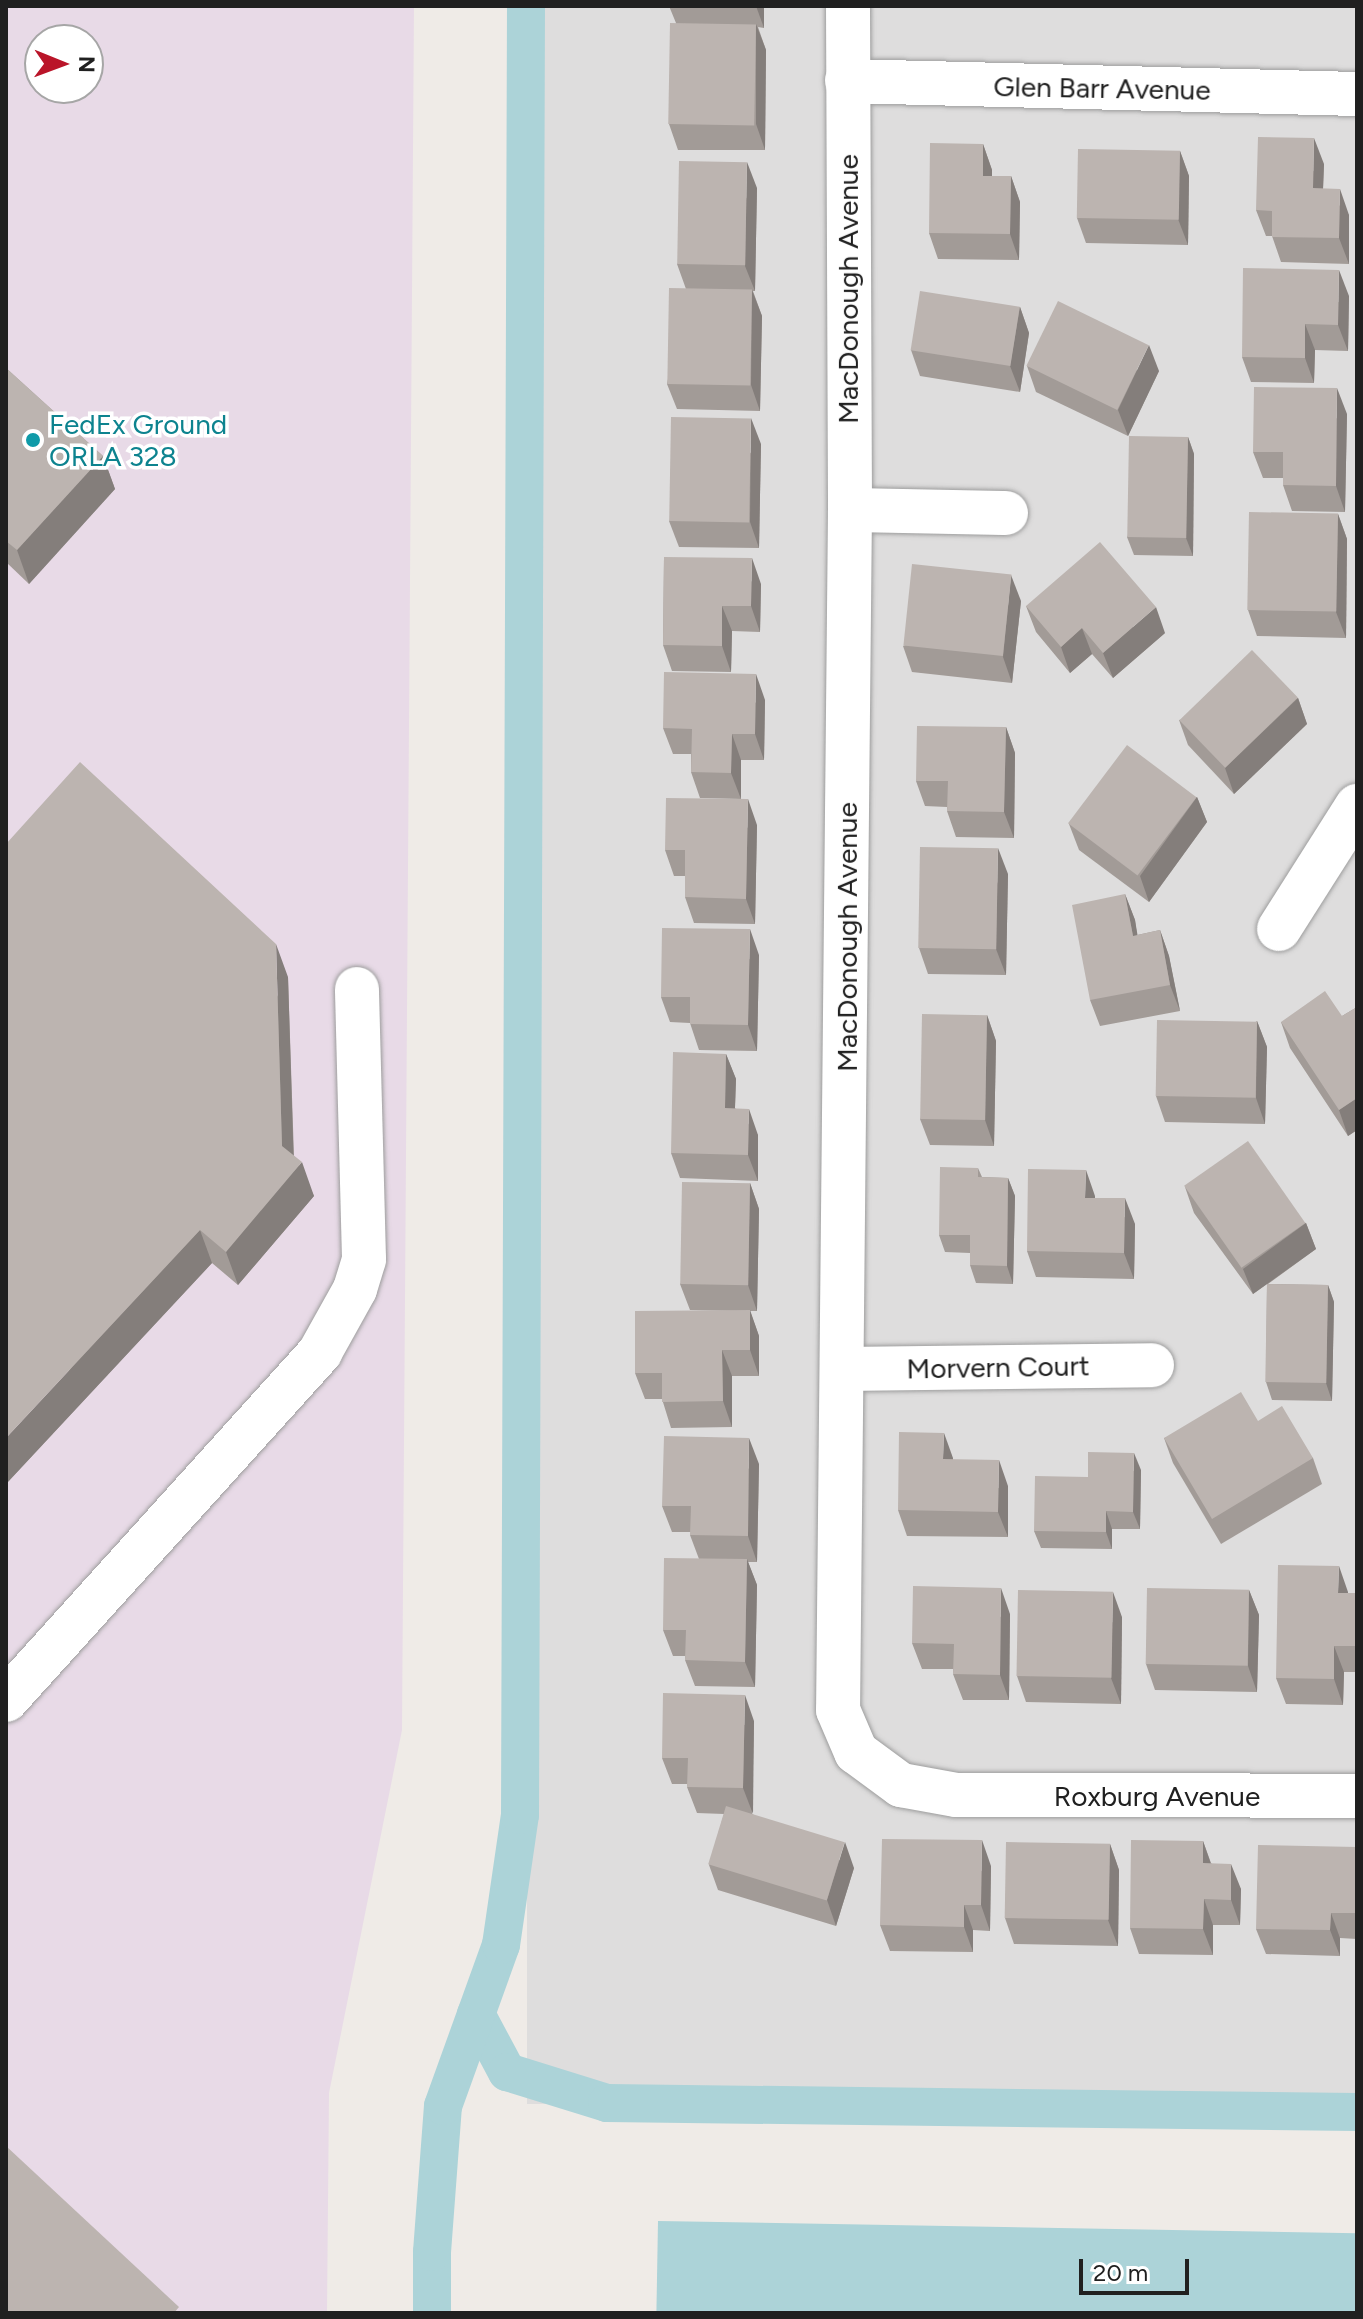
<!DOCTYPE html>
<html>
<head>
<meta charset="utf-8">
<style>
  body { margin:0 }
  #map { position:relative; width:1363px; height:2319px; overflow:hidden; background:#efebe7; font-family:Figtree,sans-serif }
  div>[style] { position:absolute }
  .residential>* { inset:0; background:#dedddd; transform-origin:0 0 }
  .industrial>* { inset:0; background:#e8dae7 }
  .water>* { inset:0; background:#acd3d8; transform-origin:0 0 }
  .canal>* { height:38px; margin:-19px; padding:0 19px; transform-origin:19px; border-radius:19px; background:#acd3d8 }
  .roads { filter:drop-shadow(0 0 2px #9d9d9d) drop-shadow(0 0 2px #9d9d9d) }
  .minor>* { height:44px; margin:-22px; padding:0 22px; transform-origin:22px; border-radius:22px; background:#fff }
  .wall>* { inset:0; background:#a29b97 }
  .shaded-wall>* { inset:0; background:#847e7b }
  .building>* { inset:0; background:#bcb4b0; transform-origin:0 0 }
  .dots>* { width:22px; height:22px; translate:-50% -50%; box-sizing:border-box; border:4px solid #fff; border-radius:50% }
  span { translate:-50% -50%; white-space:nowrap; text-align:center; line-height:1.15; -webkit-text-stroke:7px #fff; paint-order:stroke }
  .street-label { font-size:28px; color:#202020 }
  .culture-label { font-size:28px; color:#0d838f }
  .left { translate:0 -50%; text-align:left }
  .frame { position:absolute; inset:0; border:8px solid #202020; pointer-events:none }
  .north { position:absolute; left:24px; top:24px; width:80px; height:80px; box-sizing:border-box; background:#fff; border:2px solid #a6a6a6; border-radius:50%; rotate:91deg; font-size:22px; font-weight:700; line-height:32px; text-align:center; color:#202020 }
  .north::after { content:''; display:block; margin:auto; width:28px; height:36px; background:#ba1529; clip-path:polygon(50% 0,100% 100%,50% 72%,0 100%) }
  .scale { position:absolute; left:1079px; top:2259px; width:110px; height:36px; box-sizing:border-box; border:4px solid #202020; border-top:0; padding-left:10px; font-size:24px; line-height:28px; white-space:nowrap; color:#202020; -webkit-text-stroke:6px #fff; paint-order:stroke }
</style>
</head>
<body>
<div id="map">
  <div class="residential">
    <div style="left:527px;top:6px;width:830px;height:2098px"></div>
  </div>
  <div class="industrial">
    <div style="clip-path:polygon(evenodd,6px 6px,414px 6px,402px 1730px,329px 2093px,327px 2313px,6px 2313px,6px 6px,40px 40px,88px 40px,88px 88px,40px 88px,40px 40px)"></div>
  </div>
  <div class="water">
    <div style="left:658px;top:2221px;width:699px;height:92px;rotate:1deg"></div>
  </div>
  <div class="canal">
    <div style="left:476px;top:2014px;width:66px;rotate:61.9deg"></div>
    <div style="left:507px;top:2072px;width:105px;rotate:17.2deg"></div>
    <div style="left:607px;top:2103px;width:750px;rotate:0.69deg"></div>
    <div style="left:432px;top:2313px;width:61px;rotate:-90deg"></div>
    <div style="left:432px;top:2252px;width:146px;rotate:-85.7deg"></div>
    <div style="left:443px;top:2106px;width:171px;rotate:-70.2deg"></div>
    <div style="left:501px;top:1945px;width:131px;rotate:-81.7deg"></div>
    <div style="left:520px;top:1815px;width:1809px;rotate:-89.81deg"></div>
  </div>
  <div class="roads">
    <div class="minor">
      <div style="left:848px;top:6px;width:504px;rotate:89.77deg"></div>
      <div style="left:850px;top:510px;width:1200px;rotate:90.57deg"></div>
      <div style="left:838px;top:1710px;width:46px;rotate:66.8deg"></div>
      <div style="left:856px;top:1752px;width:56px;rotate:36.3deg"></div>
      <div style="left:901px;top:1785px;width:56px;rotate:10.3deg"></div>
      <div style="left:956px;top:1795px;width:401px;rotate:0.1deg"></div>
      <div style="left:847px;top:81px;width:510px;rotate:1.46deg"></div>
      <div style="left:850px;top:510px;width:156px;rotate:1.1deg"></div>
      <div style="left:1279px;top:929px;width:146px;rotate:-57.6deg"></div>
      <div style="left:844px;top:1369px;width:308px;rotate:-0.7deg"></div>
      <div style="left:6px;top:1700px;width:469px;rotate:-47.9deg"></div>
      <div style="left:320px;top:1352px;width:72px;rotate:-60.9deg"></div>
      <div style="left:355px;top:1289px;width:31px;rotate:-73deg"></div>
      <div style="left:364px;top:1259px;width:270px;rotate:-91.5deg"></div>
    </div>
  </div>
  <div class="wall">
    <div style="clip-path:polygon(669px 6px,764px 6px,764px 28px,758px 27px,766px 50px,765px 150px,678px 150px,669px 124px,676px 23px)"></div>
    <div style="clip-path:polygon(983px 144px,992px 170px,992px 176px,1011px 176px,1020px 202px,1019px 260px,938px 259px,929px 233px)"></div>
    <div style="clip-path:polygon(1180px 151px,1189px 176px,1188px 245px,1086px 243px,1077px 218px)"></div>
    <div style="clip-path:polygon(1324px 164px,1323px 189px,1349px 215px,1349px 264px,1281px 262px,1272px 236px,1266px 236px,1256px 210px)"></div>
    <div style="clip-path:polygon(757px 188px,755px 291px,753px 291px,762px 316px,760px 411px,677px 409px,667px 384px,686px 289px,677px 264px)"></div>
    <div style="clip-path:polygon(1349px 296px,1348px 351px,1315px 350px,1314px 383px,1251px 382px,1242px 357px)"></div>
    <div style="clip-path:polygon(1020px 307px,1029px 333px,1020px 392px,920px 376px,911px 350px)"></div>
    <div style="clip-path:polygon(1027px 366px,1159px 371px,1128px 436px,1036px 392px)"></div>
    <div style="clip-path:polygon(6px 368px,103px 456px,115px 489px,29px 584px,6px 562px)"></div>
    <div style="clip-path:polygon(1347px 414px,1345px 512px,1292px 511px,1283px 485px,1283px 478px,1263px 478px,1253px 452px)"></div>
    <div style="clip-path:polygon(1188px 437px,1194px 454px,1193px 556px,1134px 555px,1127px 537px)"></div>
    <div style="clip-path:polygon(761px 444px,759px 548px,679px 547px,669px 521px)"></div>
    <div style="clip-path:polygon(1338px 514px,1347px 539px,1346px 638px,1257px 636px,1248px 610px)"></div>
    <div style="clip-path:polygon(664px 557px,761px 584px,760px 632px,732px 631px,731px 672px,672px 671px,663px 645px)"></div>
    <div style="clip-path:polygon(1021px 601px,1012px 683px,912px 672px,903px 646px)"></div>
    <div style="clip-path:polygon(1026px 606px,1165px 633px,1113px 678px,1092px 654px,1070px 673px,1036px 632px)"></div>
    <div style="clip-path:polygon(1298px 698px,1307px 724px,1234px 794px,1188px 745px,1179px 720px)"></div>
    <div style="clip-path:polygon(765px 700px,764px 760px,741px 760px,741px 799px,700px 798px,691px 772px,691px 754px,673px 754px,663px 728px)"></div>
    <div style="clip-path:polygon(1006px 727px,1015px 753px,1014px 838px,956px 837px,947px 811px,947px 807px,925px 806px,916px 781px)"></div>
    <div style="clip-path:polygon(1197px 797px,1207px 822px,1149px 902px,1079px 850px,1069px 824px)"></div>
    <div style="clip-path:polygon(757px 825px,755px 924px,694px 923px,685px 897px,685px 876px,674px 876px,665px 850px)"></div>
    <div style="clip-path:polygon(1008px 874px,1006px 975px,928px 974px,919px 948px)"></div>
    <div style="clip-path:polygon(1125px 894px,1135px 920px,1137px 935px,1160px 930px,1169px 956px,1180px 1011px,1100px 1026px,1090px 1000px)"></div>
    <div style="clip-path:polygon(759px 955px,757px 1051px,699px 1050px,690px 1023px,670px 1022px,661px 997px)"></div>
    <div style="clip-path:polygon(288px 977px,294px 1156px,314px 1196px,238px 1285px,212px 1263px,6px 1484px)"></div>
    <div style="clip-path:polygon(1357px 1007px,1357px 1130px,1348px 1136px,1290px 1048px,1281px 1022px,1342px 1016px)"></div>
    <div style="clip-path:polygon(987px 1015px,996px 1041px,994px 1146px,930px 1145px,920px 1119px)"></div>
    <div style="clip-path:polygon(1257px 1021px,1267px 1047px,1265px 1124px,1165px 1122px,1156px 1096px)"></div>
    <div style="clip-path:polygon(726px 1054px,736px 1079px,735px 1108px,758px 1135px,758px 1181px,680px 1178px,671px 1153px)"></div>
    <div style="clip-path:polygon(978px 1168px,982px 1177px,1008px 1178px,1015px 1196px,1013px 1284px,976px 1283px,970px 1265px,970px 1253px,945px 1252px,939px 1235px)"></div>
    <div style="clip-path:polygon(750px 1183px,759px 1209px,757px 1311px,750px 1311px,759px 1336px,759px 1376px,732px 1376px,732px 1427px,671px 1428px,662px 1399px,645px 1399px,635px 1373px,735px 1311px,690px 1310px,680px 1284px)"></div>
    <div style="clip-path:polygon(1185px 1187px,1306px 1223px,1316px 1249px,1268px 1284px,1328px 1285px,1334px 1302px,1332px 1401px,1272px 1400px,1266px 1382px,1267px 1284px,1253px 1294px,1194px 1213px)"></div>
    <div style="clip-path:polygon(1095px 1196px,1095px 1198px,1135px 1224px,1134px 1279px,1036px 1277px,1027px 1251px)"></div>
    <div style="clip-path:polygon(1258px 1421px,1313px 1458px,1322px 1484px,1221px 1544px,1173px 1463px,1164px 1438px)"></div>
    <div style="clip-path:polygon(759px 1464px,757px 1562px,748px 1562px,757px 1585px,755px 1687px,695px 1686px,685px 1660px,685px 1656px,673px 1656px,663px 1630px,699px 1559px,690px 1535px,691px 1532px,672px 1532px,662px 1506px)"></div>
    <div style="clip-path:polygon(1141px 1470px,1140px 1529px,1112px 1529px,1112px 1549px,1041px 1548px,1034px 1531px,1088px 1477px)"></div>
    <div style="clip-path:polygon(1008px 1486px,1008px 1537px,907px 1536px,898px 1510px)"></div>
    <div style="clip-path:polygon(1249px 1590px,1259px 1615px,1257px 1692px,1155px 1690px,1146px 1664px)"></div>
    <div style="clip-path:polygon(1348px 1593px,1357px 1593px,1357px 1672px,1344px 1672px,1343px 1705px,1286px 1704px,1276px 1678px)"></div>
    <div style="clip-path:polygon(1010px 1614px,1009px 1700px,963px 1700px,953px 1674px,953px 1669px,922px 1669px,912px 1643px)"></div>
    <div style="clip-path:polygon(1122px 1617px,1121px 1704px,1026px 1702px,1017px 1676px)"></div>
    <div style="clip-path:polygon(754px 1721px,752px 1814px,854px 1868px,836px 1926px,718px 1890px,709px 1865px,724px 1814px,697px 1813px,687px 1787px,687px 1784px,672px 1784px,662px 1758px)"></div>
    <div style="clip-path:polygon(1203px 1841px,1211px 1863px,1241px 1889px,1240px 1925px,1213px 1925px,1213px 1955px,1139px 1954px,1130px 1928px)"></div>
    <div style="clip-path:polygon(1110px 1844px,1119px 1870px,1118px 1946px,1014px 1944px,1005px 1918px)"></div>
    <div style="clip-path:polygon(1357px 1847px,1357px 1939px,1340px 1938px,1340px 1956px,1266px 1954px,1256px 1929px)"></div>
    <div style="clip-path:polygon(991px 1866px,990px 1931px,973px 1930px,973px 1952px,890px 1951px,880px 1925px)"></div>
  </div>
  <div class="shaded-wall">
    <div style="clip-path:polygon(756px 6px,764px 6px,764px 28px)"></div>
    <div style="clip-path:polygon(756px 24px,766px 50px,765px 150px,756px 124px)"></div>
    <div style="clip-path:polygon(1314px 138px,1324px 164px,1322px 214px,1313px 188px)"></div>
    <div style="clip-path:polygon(983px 144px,992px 170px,992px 201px,983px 176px)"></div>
    <div style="clip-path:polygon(1180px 151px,1189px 176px,1188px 245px,1178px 219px)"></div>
    <div style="clip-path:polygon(747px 162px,757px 188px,755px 291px,745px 266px)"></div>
    <div style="clip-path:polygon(1011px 176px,1020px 202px,1019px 260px,1010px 234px)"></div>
    <div style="clip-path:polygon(1340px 189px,1349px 215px,1349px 264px,1339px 238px)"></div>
    <div style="clip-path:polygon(1339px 270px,1349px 296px,1348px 351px,1338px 325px)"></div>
    <div style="clip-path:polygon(752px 290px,762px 316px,760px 411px,751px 385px)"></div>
    <div style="clip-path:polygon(1020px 307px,1029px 333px,1020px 392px,1010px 366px)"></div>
    <div style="clip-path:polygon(1305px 324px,1315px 350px,1314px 383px,1305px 358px)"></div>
    <div style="clip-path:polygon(1149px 345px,1159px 371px,1128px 436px,1118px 410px)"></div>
    <div style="clip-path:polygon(1337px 388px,1347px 414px,1345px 512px,1336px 486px)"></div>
    <div style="clip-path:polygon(751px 418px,761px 444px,759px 548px,750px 522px)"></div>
    <div style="clip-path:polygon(1188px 437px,1194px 454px,1193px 556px,1186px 538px)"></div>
    <div style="clip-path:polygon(103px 456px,115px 489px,29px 584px,17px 550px)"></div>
    <div style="clip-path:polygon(1338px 514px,1347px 539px,1346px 638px,1336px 612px)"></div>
    <div style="clip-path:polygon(752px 558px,761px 584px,760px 632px,751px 606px)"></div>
    <div style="clip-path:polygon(1011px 575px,1021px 601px,1012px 683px,1003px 657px)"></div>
    <div style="clip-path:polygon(722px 606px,732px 631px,731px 672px,722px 646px)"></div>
    <div style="clip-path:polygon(1156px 607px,1165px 633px,1113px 678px,1103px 653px)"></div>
    <div style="clip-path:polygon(1082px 628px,1092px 654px,1070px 673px,1061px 647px)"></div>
    <div style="clip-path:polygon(756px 674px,765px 700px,764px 760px,755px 734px)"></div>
    <div style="clip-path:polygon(1298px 698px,1307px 724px,1234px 794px,1225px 768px)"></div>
    <div style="clip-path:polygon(1006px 727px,1015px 753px,1014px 838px,1004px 812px)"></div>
    <div style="clip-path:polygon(732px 734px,741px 760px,741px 799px,731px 773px)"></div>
    <div style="clip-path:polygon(1197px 797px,1207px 822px,1149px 902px,1140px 876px)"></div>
    <div style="clip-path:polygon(748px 799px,757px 825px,755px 924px,746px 899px)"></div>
    <div style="clip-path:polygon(998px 848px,1008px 874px,1006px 975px,996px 949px)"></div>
    <div style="clip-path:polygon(1125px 894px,1135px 920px,1142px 962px,1133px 936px)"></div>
    <div style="clip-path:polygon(750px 929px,759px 955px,757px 1051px,748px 1025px)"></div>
    <div style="clip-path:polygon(1160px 930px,1169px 956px,1180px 1011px,1170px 985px)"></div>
    <div style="clip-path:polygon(276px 944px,288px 977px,294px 1171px,302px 1162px,314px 1196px,238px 1285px,226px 1252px,282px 1146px)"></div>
    <div style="clip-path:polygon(987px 1015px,996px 1041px,994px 1146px,985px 1120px)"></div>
    <div style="clip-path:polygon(1257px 1021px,1267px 1047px,1265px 1124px,1256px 1098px)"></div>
    <div style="clip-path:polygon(726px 1054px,736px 1079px,734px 1134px,725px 1108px)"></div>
    <div style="clip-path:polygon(1357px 1098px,1357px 1130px,1348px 1136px,1339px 1110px)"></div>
    <div style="clip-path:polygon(749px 1109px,758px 1135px,758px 1181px,748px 1155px)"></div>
    <div style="clip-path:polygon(1086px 1170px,1095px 1196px,1095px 1223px,1085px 1198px)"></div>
    <div style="clip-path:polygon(1008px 1178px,1015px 1196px,1013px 1284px,1007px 1266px)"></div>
    <div style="clip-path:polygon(750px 1183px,759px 1209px,757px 1311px,748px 1285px)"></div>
    <div style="clip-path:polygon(1125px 1198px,1135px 1224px,1134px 1279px,1124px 1253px)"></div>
    <div style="clip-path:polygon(1306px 1223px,1316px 1249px,1253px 1294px,1243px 1269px)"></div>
    <div style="clip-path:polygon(200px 1230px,212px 1263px,6px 1484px,6px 1438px)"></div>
    <div style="clip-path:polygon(1328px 1285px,1334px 1302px,1332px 1401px,1326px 1383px)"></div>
    <div style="clip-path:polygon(750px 1310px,759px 1336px,759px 1376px,750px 1350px)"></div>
    <div style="clip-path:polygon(722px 1350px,732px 1376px,732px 1427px,723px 1401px)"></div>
    <div style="clip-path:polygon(944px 1433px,953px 1458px,952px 1485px,943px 1459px)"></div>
    <div style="clip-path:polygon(749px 1438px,759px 1464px,757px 1562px,748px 1536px)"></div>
    <div style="clip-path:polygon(1134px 1453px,1141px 1470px,1140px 1529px,1133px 1512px)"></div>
    <div style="clip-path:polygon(999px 1460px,1008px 1486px,1008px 1537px,998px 1512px)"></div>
    <div style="clip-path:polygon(1106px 1511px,1112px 1529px,1112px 1549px,1106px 1532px)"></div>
    <div style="clip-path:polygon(747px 1559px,757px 1585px,755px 1687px,745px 1662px)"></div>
    <div style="clip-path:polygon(1339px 1566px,1348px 1592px,1347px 1619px,1338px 1593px)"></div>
    <div style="clip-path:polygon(1001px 1588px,1010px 1614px,1009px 1700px,1000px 1675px)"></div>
    <div style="clip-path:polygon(1249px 1590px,1259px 1615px,1257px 1692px,1248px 1666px)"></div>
    <div style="clip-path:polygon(1113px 1592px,1122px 1617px,1121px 1704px,1111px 1678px)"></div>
    <div style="clip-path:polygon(1334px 1646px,1344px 1672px,1343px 1705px,1334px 1679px)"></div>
    <div style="clip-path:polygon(745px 1695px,754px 1721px,753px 1814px,743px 1788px)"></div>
    <div style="clip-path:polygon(982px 1840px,991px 1866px,990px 1931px,981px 1905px)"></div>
    <div style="clip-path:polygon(1203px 1841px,1212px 1867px,1203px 1863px)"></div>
    <div style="clip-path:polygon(845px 1842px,854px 1868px,836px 1926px,827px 1900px)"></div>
    <div style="clip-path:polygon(1110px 1844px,1119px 1870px,1118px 1946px,1108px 1920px)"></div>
    <div style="clip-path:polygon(1231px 1864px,1241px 1889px,1240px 1925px,1231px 1900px)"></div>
    <div style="clip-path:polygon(1204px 1899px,1213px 1925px,1213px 1955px,1203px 1929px)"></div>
    <div style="clip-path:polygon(964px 1905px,973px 1930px,973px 1952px,964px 1927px)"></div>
    <div style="clip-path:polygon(1331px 1913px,1340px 1938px,1340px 1956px,1330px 1930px)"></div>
  </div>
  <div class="building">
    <div style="left:670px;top:23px;width:86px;height:101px;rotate:1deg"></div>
    <div style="clip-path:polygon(1258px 137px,1314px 138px,1313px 188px,1340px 189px,1339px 238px,1272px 237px,1272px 211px,1256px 210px)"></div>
    <div style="clip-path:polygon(930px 143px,983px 144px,983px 176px,1011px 176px,1010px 234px,929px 233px)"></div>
    <div style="left:1078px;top:149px;width:102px;height:69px;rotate:1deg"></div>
    <div style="left:679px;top:161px;width:68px;height:103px;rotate:1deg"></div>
    <div style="clip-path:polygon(1243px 268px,1339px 270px,1338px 325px,1305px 324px,1305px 358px,1242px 357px)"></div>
    <div style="left:669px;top:288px;width:83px;height:96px;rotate:1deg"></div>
    <div style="left:920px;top:291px;width:101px;height:60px;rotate:9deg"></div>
    <div style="left:1058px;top:301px;width:101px;height:72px;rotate:26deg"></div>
    <div style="clip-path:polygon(6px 368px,103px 456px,17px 550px,6px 541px)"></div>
    <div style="clip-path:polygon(1254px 387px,1337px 388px,1336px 486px,1283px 485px,1283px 452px,1253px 452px)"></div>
    <div style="left:671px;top:417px;width:80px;height:104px;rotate:1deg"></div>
    <div style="left:1129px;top:436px;width:59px;height:101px;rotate:1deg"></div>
    <div style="left:1249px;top:512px;width:89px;height:98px;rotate:1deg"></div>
    <div style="clip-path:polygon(1100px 542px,1156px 607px,1103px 653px,1082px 628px,1061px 647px,1026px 606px)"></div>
    <div style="clip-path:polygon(664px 557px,752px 558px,751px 606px,722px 606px,722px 646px,663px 645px)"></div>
    <div style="left:912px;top:564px;width:100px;height:82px;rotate:6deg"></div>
    <div style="left:1252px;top:650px;width:66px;height:101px;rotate:46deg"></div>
    <div style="clip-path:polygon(664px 672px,756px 674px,755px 734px,732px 734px,731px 773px,691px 772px,692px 729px,663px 728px)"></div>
    <div style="clip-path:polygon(917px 726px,1006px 727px,1004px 812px,947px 811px,948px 781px,916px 781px)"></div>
    <div style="left:1127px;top:745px;width:87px;height:98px;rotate:37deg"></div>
    <div style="clip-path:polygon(80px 762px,276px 944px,282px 1146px,302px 1162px,226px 1252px,200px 1230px,6px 1438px,6px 844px)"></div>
    <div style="clip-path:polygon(666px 798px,748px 799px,746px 899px,685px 897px,685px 850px,665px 850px)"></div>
    <div style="left:920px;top:847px;width:78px;height:101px;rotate:1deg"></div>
    <div style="clip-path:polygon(1125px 894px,1133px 936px,1160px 930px,1170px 985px,1090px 1000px,1072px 905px)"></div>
    <div style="clip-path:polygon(662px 928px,750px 929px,748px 1025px,690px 1024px,690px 997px,661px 997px)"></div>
    <div style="clip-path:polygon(1325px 991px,1342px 1016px,1357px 1007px,1357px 1098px,1339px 1110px,1281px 1022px)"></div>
    <div style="left:922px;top:1014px;width:65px;height:105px;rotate:1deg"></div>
    <div style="left:1157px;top:1020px;width:100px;height:76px;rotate:1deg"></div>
    <div style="clip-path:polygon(673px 1052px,726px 1054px,725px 1108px,749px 1109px,748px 1155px,671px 1153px)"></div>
    <div style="left:1248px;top:1141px;width:100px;height:78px;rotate:55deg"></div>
    <div style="clip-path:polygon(940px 1167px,978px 1168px,978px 1177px,1008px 1178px,1007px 1266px,970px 1265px,970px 1235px,939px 1235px)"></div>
    <div style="clip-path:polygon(1028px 1169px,1086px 1170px,1085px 1198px,1125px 1198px,1124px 1253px,1027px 1251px)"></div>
    <div style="left:682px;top:1182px;width:68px;height:102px;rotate:1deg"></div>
    <div style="left:1267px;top:1284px;width:61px;height:98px;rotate:1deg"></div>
    <div style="clip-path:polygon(750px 1310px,750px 1350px,722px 1350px,723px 1401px,662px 1402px,662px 1373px,635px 1373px,635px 1311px)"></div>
    <div style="clip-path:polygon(1241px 1392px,1258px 1421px,1282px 1406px,1313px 1458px,1212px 1519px,1164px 1438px)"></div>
    <div style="clip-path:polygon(899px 1432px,944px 1433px,943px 1459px,999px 1460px,998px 1512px,898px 1510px)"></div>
    <div style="clip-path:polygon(664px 1436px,749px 1438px,748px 1536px,690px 1535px,691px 1506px,662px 1506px)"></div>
    <div style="clip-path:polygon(1088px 1452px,1134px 1453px,1133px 1512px,1106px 1511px,1106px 1532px,1034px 1531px,1035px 1476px,1088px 1477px)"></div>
    <div style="clip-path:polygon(664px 1558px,747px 1559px,745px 1662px,685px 1660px,686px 1630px,663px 1630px)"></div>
    <div style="clip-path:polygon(1278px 1565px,1339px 1566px,1338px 1593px,1357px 1593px,1357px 1646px,1334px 1646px,1334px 1679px,1276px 1678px)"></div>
    <div style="clip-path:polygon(913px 1586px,1001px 1588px,1000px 1675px,953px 1674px,954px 1644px,912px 1643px)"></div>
    <div style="left:1147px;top:1588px;width:102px;height:76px;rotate:1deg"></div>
    <div style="left:1018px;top:1590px;width:95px;height:86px;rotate:1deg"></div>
    <div style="clip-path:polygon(663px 1693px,745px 1695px,743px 1788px,687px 1787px,688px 1758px,662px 1758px)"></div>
    <div style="left:726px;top:1806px;width:124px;height:61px;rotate:17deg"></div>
    <div style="clip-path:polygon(882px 1839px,982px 1840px,981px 1905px,964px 1905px,964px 1927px,880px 1925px)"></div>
    <div style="clip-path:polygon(1131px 1840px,1203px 1841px,1203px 1863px,1231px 1864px,1231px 1900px,1204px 1899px,1203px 1929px,1130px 1928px)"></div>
    <div style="left:1006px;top:1842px;width:104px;height:76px;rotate:1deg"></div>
    <div style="clip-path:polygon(1258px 1845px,1357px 1847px,1357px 1913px,1331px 1913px,1330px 1930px,1256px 1929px)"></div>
    <div style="clip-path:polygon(6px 2146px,179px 2307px,174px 2313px,6px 2313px)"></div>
  </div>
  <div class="dots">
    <div style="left:33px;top:440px;background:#0f9aa8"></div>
  </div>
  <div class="street-label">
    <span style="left:1102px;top:88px;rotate:1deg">Glen Barr Avenue</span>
    <span style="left:848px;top:289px;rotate:-90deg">MacDonough Avenue</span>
    <span style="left:847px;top:937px;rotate:-90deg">MacDonough Avenue</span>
    <span style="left:998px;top:1367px;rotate:-1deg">Morvern Court</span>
    <span style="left:1157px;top:1796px">Roxburg Avenue</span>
  </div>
  <div class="culture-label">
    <span class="left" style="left:49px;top:440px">FedEx Ground<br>ORLA 328</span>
  </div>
  <div class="frame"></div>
  <div class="north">N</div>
  <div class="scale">20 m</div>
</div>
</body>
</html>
